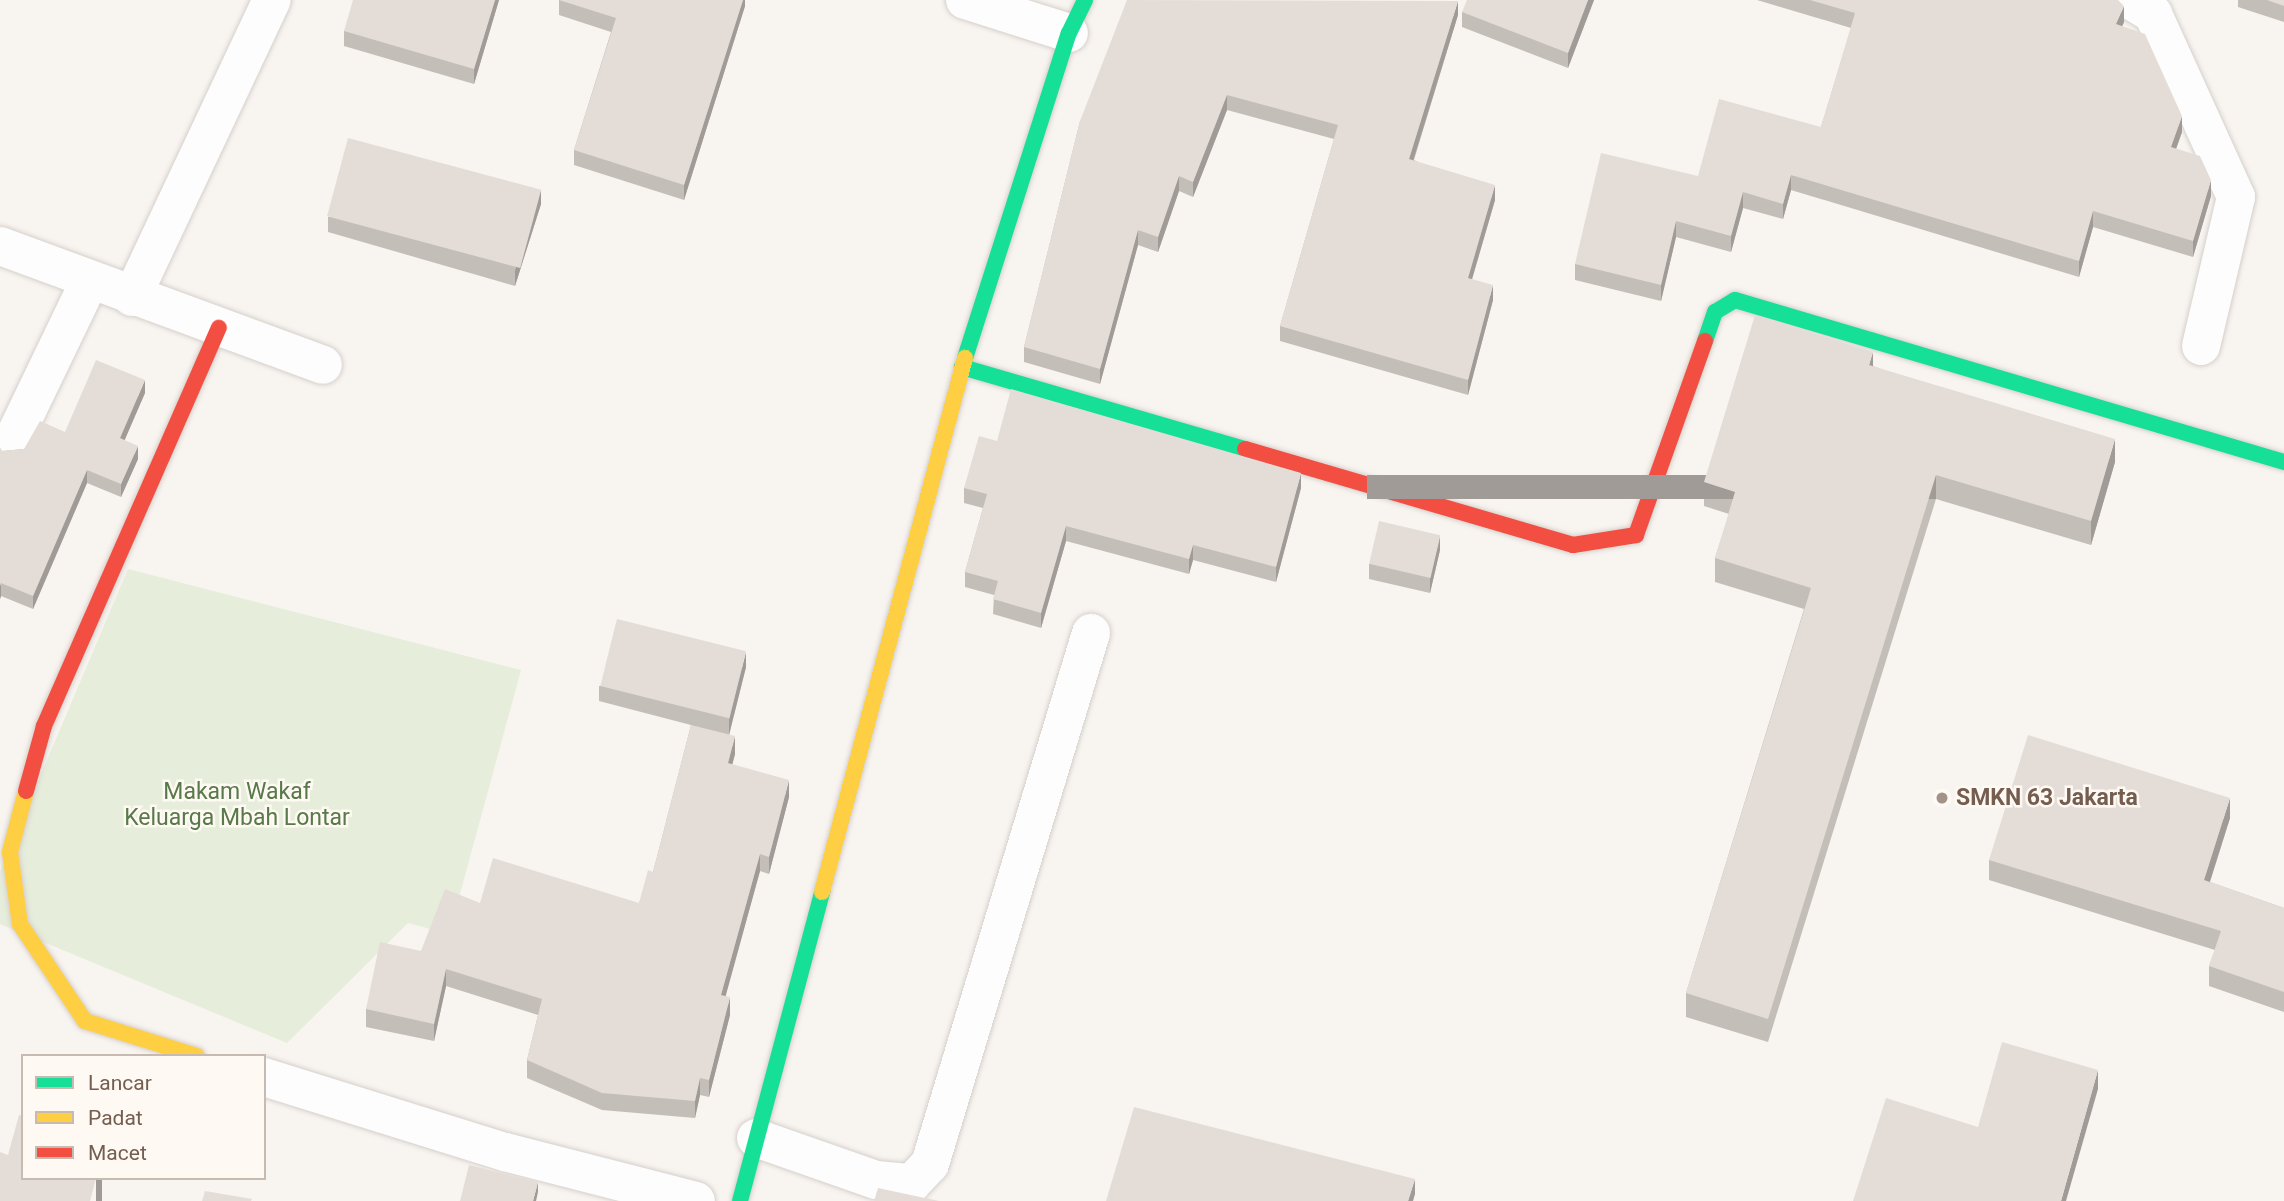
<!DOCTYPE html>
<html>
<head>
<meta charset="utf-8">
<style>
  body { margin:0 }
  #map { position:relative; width:2284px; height:1201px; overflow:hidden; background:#f8f4f0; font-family:Roboto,sans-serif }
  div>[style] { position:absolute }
  .green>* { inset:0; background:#e6eddb }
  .roads { filter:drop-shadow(0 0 2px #d5d0cb) drop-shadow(0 0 2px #d5d0cb) }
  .street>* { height:38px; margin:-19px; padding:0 19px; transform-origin:19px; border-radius:19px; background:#fefdfd }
  .fast>* { height:16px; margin:-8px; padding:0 8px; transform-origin:8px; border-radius:8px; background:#16e098 }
  .slow>* { height:16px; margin:-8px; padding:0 8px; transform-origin:8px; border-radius:8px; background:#ffcf43 }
  .jam>* { height:16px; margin:-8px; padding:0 8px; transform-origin:8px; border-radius:8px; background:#f24e42 }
  .wall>* { inset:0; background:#c4beb9 }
  .shaded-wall>* { inset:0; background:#a09b96; transform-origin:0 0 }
  .building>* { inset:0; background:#e4ddd7; transform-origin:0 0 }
  .dots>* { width:19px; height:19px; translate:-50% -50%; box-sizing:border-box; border:4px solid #fef9f2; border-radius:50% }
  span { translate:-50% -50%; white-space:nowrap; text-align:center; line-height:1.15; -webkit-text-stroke:5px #fef9f2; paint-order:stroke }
  .park-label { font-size:23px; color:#587949 }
  .poi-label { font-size:23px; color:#755d50; font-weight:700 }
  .left { translate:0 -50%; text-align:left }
  .legend { position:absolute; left:21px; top:1054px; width:245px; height:126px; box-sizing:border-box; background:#fef9f2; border:2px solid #c7bbb1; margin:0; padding:9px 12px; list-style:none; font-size:21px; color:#755d50 }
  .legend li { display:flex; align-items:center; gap:14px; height:35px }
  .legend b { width:35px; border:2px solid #c7bbb1 }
</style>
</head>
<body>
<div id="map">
  <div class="green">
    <div style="clip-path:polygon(128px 569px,521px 670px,449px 934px,408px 923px,287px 1043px,0 924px,0 871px)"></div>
  </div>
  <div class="roads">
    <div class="street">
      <div style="left:965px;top:0;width:109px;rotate:17.6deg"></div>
      <div style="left:2130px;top:0;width:27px;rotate:31deg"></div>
      <div style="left:2153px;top:14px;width:201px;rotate:65.6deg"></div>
      <div style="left:2236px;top:197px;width:153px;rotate:103.2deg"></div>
      <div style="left:0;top:246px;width:344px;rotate:20.2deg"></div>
      <div style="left:132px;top:297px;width:328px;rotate:-64.8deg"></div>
      <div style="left:11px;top:444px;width:180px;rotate:-64.3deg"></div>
      <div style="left:264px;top:1077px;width:252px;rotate:17.3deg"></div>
      <div style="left:505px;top:1152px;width:197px;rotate:14.4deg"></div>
      <div style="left:756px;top:1138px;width:127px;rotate:19.3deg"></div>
      <div style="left:876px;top:1180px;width:36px;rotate:5deg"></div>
      <div style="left:912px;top:1183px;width:26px;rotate:-47deg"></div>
      <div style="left:930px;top:1164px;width:555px;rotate:-73.13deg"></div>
    </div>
    <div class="fast">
      <div style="left:1705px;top:341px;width:31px;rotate:-71deg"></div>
      <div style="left:1715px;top:312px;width:23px;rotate:-31deg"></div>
      <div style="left:1735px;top:300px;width:572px;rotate:16.44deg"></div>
      <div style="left:965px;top:358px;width:341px;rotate:-72.3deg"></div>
      <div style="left:1069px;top:33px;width:37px;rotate:-64deg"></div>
      <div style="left:962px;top:367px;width:295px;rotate:16.2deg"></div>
      <div style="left:740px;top:1201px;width:320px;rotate:-75.1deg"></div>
    </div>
    <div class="slow">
      <div style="left:26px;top:791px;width:63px;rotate:104.7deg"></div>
      <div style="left:10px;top:852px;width:73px;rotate:82.1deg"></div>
      <div style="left:20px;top:924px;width:117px;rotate:56.2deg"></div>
      <div style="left:85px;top:1021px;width:117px;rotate:17.4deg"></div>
      <div style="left:822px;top:892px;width:553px;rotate:-75.01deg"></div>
    </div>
    <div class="jam">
      <div style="left:1245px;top:449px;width:342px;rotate:16.3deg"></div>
      <div style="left:1573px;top:545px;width:64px;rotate:-9deg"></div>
      <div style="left:1636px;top:535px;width:206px;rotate:-70.4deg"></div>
      <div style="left:26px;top:791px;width:67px;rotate:-74.5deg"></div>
      <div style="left:44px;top:726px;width:435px;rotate:-66.3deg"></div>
    </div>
  </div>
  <div class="wall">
    <div style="clip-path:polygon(499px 0,474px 84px,344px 46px,344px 31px)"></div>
    <div style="clip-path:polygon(559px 0,745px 0,745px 6px,684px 200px,574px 165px,574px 150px,611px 32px,559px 15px)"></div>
    <div style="clip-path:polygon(1594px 0,1568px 68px,1462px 27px,1462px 12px)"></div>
    <div style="clip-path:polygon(1757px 0,2118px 0,2124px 22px,2122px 26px,2182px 132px,2176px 149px,2211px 196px,2193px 257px,2093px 227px,2079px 277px,1791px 190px,1783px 219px,1743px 208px,1731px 252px,1676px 237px,1661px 301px,1575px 280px,1575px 264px,1821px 127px,1851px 28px)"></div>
    <div style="clip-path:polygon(2238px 0,2284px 0,2284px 22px,2238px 7px)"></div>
    <div style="clip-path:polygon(1458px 15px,1414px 160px,1495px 200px,1472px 279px,1493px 300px,1468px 395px,1280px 341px,1280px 326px,1334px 139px,1227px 110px,1193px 197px,1179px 191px,1158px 252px,1138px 245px,1100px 384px,1024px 362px,1024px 347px,1080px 121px)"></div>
    <div style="clip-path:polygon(541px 204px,515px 286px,328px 232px,328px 217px)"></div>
    <div style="clip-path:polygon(1873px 366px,2115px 462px,2091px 545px,1936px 499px,1768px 1042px,1686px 1017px,1686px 993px,1804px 609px,1715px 582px,1715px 558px,1729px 514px,1704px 506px,1704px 482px)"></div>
    <div style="clip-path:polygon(145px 393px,124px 440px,138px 459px,121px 497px,87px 483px,33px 609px,1px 596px,0 599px,0 448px,2px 451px,24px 449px,65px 432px)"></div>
    <div style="clip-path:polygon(997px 441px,1301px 488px,1276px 582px,1193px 560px,1189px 574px,1066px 541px,1041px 628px,993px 614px,994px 595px,965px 587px,965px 572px,983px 508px,964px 503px,964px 488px)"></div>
    <div style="clip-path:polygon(1440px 550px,1430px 593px,1369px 579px,1369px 564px)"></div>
    <div style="clip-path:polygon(746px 667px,729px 735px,735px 754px,732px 765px,789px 797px,769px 874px,760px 871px,725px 996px,730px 1015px,709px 1097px,700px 1095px,695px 1118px,602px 1110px,527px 1078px,527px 1060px,538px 1015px,446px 986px,434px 1041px,366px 1027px,366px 1009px,421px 951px,480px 903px,639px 903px,653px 872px,691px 725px,599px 701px,599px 686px)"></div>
    <div style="clip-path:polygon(2230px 818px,2210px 882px,2284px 908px,2284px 1012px,2209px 986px,2209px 966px,2215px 950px,1989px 880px,1989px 860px)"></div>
  </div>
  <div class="shaded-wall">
    <div style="clip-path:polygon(495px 0,499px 0,474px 84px,474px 69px)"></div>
    <div style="clip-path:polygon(743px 0,745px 0,745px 6px,684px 200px,684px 185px)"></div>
    <div style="clip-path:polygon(1588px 0,1594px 0,1568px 68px,1568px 53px)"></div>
    <div style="clip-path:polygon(1458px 1px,1458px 15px,1409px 174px,1409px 159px)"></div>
    <div style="clip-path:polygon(2124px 6px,2124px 22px,2116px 40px,2116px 24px)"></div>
    <div style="clip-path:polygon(1227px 95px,1227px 110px,1193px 197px,1193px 182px)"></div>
    <div style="clip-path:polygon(2182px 116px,2182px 132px,2171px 163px,2171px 147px)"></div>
    <div style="clip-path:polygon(1791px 175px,1791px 190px,1783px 219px,1783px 204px)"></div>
    <div style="clip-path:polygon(1179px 176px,1179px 191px,1158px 252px,1158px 237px)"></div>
    <div style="clip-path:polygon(2211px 180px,2211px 196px,2193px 257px,2193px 241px)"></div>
    <div style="clip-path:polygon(1495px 185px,1495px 200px,1468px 293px,1468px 278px)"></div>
    <div style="clip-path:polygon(541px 189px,541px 204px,515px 286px,515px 271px)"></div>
    <div style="clip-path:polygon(1743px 192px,1743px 208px,1731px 252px,1731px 236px)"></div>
    <div style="clip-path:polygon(2093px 211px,2093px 227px,2079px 277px,2079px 261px)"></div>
    <div style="clip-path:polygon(1676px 221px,1676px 237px,1661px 301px,1661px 285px)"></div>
    <div style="clip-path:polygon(1138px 230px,1138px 245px,1100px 384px,1100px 369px)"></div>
    <div style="clip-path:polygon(1493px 285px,1493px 300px,1468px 395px,1468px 380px)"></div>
    <div style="clip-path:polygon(1873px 352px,1873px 375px,1869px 365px)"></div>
    <div style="clip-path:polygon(145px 380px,145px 393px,120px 451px,120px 438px)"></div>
    <div style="clip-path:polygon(2115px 439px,2115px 462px,2091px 545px,2091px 521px)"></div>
    <div style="clip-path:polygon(138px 446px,138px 459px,121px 497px,121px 484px)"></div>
    <div style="clip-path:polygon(87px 470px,87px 483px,33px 609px,33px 596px)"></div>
    <div style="clip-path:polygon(1301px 473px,1301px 488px,1276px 582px,1276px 567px)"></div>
    <div style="left:1936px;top:475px;width:24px;height:569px;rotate:90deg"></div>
    <div style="clip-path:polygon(1066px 526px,1066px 541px,1041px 628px,1041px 613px)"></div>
    <div style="clip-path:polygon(1440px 535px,1440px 550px,1430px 593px,1430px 578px)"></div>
    <div style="clip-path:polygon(1193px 545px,1193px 560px,1189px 574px,1189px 559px)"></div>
    <div style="clip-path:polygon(1px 583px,1px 596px,0 599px,0 586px)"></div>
    <div style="clip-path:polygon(746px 652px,746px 667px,729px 735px,729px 720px)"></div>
    <div style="clip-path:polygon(735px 736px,735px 754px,728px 781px,728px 763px)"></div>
    <div style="clip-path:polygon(789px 780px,789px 797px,769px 874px,769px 857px)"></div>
    <div style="clip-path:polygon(2230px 798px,2230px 818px,2204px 900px,2204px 880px)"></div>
    <div style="clip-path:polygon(760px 854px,760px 871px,721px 1013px,721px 995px)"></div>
    <div style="clip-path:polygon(446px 969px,446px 986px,434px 1041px,434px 1024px)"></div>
    <div style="clip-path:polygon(730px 997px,730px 1015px,709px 1097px,709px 1080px)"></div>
    <div style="clip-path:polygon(2098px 1070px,2098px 1089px,2066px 1201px,2061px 1201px)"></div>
    <div style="clip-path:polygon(700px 1078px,700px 1095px,695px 1118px,695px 1101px)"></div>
    <div style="left:96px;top:1178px;width:6px;height:24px"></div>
    <div style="clip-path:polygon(1415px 1179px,1415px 1194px,1413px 1201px,1408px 1201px)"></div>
    <div style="clip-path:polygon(538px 1182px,538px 1192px,536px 1201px,533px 1201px)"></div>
  </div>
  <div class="building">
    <div style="clip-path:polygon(353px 0,495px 0,474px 69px,344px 31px)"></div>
    <div style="clip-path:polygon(559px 0,743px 0,684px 185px,574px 150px,616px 18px)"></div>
    <div style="clip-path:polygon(1127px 0,1458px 1px,1409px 159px,1495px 185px,1468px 278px,1493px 285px,1468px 380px,1280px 326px,1338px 125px,1227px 95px,1193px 182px,1179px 176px,1158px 237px,1138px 230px,1100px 369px,1024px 347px,1080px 121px)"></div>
    <div style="clip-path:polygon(1467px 0,1588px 0,1568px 53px,1462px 12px)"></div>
    <div style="clip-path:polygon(1810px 0,2118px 0,2124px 6px,2116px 24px,2145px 34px,2182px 116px,2171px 147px,2200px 156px,2211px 180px,2193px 241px,2093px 211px,2079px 261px,1791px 175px,1783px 204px,1743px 192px,1731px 236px,1676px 221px,1661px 285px,1575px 264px,1601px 153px,1698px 176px,1719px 99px,1821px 127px,1855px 13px)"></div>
    <div style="clip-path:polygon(2267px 0,2284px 0,2284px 6px)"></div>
    <div style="left:348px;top:138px;width:200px;height:81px;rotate:15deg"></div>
    <div style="clip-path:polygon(1755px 315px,1873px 352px,1869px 365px,2115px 439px,2091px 521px,1936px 475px,1768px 1019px,1686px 993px,1811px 588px,1715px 558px,1735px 492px,1704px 482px)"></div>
    <div style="clip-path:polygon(96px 360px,145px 380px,120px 438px,138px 446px,121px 484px,87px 470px,33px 596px,1px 583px,0 586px,0 448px,2px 451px,24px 449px,40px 421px,65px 432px)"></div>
    <div style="clip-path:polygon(1011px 389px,1301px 473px,1276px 567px,1193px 545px,1189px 559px,1066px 526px,1041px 613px,993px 599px,998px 581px,965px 572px,987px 494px,964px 488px,979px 436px,997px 441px)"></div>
    <div style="left:1379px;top:521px;width:63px;height:44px;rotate:13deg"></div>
    <div style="left:617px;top:619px;width:133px;height:69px;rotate:14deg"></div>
    <div style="clip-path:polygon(691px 725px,735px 736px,728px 763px,789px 780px,769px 857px,760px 854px,721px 995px,730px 997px,709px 1080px,700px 1078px,695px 1101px,602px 1093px,527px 1060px,542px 999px,446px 969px,434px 1024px,366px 1009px,380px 942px,421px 951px,445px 889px,480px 903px,493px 858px,639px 903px,648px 870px,653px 872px)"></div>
    <div style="clip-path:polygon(2028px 735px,2230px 798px,2204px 880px,2284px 908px,2284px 992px,2209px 966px,2221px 931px,1989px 860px)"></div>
    <div style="clip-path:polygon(2002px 1042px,2098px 1070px,2061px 1201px,1853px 1201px,1886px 1098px,1978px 1127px)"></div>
    <div style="clip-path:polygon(1134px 1107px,1415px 1179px,1408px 1201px,1106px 1201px)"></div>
    <div style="clip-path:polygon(19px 1115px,23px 1116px,23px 1178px,96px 1178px,90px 1201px,0 1201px,0 1152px,8px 1155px)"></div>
    <div style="clip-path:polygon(469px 1165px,538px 1182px,533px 1201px,460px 1201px)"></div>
    <div style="clip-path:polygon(878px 1188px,939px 1201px,874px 1201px)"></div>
    <div style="clip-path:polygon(205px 1191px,252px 1199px,251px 1201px,202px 1201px)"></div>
  </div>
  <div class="dots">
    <div style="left:1942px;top:798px;background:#a39288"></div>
  </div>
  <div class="park-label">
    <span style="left:237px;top:805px">Makam Wakaf<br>Keluarga Mbah Lontar</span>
  </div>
  <div class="poi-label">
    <span class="left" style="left:1956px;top:798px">SMKN 63 Jakarta</span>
  </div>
  <ul class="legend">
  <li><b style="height:9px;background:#16e098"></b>Lancar</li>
  <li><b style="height:9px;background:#ffcf43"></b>Padat</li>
  <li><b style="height:9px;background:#f24e42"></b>Macet</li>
  </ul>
</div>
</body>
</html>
